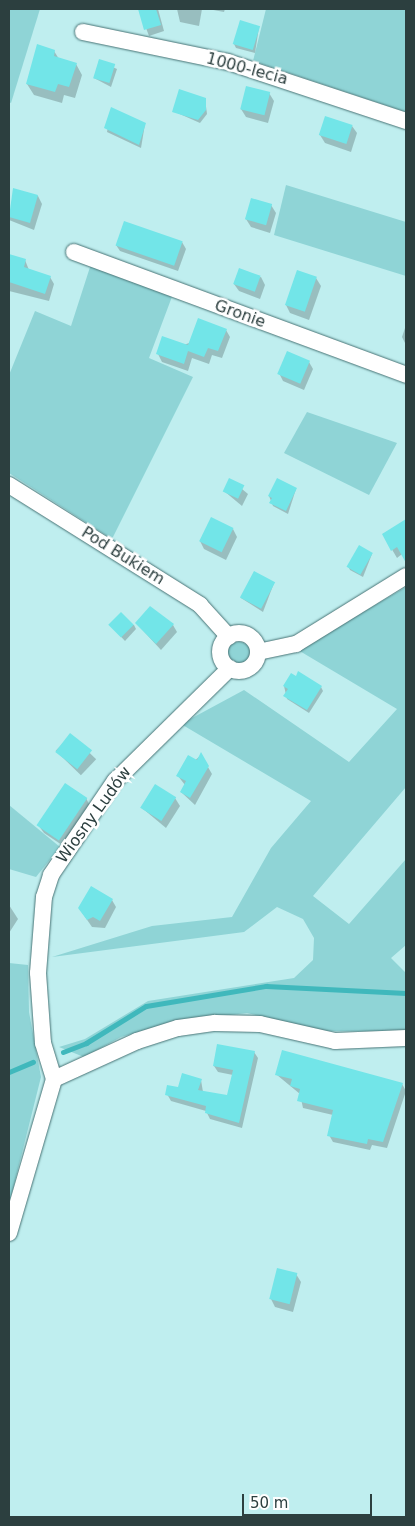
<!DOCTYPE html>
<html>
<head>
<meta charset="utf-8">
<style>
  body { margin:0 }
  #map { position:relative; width:415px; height:1526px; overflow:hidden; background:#bfeeef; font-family:"DejaVu Sans",sans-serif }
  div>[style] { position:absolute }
  .green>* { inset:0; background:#8fd4d6 }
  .round { border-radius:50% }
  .shadow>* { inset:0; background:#0003; transform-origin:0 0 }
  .stream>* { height:5px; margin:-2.5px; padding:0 2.5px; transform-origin:2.5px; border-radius:2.5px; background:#40b8bc }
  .building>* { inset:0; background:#72e5e8; transform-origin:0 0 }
  .roads { filter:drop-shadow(0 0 1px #487375) drop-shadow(0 0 1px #487375) }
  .minor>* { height:16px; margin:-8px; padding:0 8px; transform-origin:8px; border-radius:8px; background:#fff }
  .minor>.ring { margin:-8px; padding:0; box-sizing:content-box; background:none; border:16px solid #fff; border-radius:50% }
  span { translate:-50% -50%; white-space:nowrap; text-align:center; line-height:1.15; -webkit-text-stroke:5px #fff; paint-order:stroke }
  .street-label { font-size:16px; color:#2c3f3f }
  .frame { position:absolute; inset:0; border:10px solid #2c3f3f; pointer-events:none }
  .scale { position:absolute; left:242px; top:1494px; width:130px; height:22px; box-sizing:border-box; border:2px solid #2c3f3f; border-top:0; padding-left:6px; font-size:15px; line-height:18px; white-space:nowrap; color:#2c3f3f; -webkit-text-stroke:4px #fff; paint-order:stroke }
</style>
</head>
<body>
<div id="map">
  <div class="green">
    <div style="clip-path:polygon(9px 9px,40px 9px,11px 103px,9px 102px)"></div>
    <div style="clip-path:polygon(266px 9px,406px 9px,406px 112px,253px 61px)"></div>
    <div style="clip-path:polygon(286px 185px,406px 222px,406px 276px,274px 235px)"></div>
    <div style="clip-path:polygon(91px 264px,173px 294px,149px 358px,193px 377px,112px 539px,9px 473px,9px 375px,35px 311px,71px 326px)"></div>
    <div style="clip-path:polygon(307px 412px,397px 443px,369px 495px,284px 453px)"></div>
    <div style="clip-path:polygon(406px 587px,406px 787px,313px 896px,349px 924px,406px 859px,406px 945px,391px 958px,406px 973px,406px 1031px,324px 1031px,247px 1013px,172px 1022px,121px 1037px,84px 1057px,59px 1047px,85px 1039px,148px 1001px,294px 978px,313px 960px,314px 938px,303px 919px,277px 907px,244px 932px,52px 957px,152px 926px,232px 917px,271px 848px,311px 801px,181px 724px,244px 690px,349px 762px,397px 709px,298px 650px)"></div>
    <div class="round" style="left:227px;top:642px;width:24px;height:24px"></div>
    <div style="clip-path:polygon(9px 805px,60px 847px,36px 877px,9px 869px)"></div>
    <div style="clip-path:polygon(9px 963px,28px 965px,29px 1012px,41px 1077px,9px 1205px)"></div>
  </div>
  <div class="shadow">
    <div style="clip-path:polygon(139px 9px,158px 9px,164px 31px,149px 36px)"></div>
    <div style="clip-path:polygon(177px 9px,202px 9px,199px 26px,180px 22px)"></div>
    <div style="clip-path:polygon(208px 9px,225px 9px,224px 12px)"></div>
    <div style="clip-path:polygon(259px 27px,255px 53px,236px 48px,234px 44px)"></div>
    <div style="clip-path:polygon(54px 51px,59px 59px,76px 64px,82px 75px,75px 98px,64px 95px,62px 103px,34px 95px,27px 84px)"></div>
    <div style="clip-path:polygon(99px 61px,117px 69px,111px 87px,94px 78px)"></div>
    <div style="clip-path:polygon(269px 93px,274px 101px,268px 123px,246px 117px,241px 109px)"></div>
    <div style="clip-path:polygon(205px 99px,207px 114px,200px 123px,173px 111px)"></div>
    <div style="clip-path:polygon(111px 109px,145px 124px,141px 148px,107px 132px)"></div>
    <div style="clip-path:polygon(352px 126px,357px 133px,351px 152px,325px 143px,320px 135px)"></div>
    <div style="clip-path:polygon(14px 190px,38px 196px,42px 204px,34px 230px,9px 220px)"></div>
    <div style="clip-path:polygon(271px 205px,276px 213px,270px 233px,251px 227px,246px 219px)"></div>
    <div style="clip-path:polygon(182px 242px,186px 249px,178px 271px,120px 251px,116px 245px)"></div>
    <div style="clip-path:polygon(9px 255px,25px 260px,29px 270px,50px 277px,54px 284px,49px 301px,9px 291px)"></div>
    <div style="clip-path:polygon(261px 277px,265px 285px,260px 299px,239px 291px,234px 284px)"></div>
    <div style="clip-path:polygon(316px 278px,321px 286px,309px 320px,290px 313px,286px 305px)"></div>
    <div style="clip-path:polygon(406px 325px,406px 345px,402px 337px)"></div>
    <div style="clip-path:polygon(226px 330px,230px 337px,222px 358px,212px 355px,209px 364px,192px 358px,188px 371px,162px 362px,158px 354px)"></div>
    <div style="clip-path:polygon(309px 362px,313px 369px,304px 390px,283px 381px,279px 373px)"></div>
    <div style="clip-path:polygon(230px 479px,248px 494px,242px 506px,224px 491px)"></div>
    <div style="clip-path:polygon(296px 489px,288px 514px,273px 506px,269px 496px)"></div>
    <div style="clip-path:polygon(402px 523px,406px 531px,404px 558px,402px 554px,397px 558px,383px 534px)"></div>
    <div style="clip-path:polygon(233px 529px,237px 537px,226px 560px,204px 549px,200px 541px)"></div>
    <div style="clip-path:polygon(372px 554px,363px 577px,350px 570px,348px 566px)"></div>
    <div style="clip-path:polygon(274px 583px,263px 612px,241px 598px)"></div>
    <div style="clip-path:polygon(136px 623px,173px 625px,177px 632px,161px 650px)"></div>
    <div style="clip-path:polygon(110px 625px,134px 625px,136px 629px,125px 641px)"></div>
    <div style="clip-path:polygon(284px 686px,321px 687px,323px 691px,309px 713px,287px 699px)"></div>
    <div style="left:71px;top:735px;width:35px;height:22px;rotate:44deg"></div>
    <div style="clip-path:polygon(201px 755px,212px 774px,195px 805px,181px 792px,185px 785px,178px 776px)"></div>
    <div style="clip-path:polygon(86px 798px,90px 806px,65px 847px,44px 833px,39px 826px)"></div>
    <div style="clip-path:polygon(175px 798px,180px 806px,166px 828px,142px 808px)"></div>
    <div style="clip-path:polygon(112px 900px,116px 907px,105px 928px,92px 927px,79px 908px)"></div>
    <div style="clip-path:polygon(9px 905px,18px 919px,9px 933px)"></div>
    <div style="clip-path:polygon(254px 1052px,258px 1058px,242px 1128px,210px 1119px,206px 1111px,171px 1101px,167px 1094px,201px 1080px,203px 1092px,228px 1097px,233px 1075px,218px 1072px,214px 1066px)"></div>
    <div style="clip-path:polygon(277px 1075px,402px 1084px,406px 1091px,387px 1148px,372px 1145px,370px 1150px,333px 1142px,329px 1135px,333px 1115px,303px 1108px,300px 1094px)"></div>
    <div style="clip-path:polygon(296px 1274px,301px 1282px,293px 1312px,275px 1307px,271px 1299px)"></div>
  </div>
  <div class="stream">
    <div style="left:63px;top:1052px;width:25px;rotate:-21deg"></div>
    <div style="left:86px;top:1043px;width:70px;rotate:-31.7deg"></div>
    <div style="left:146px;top:1006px;width:122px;rotate:-9.5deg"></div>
    <div style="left:266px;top:986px;width:140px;rotate:2.9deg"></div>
    <div style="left:9px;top:1072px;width:26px;rotate:-23deg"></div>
  </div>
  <div class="building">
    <div style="clip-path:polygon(138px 9px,156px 9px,161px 25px,144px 30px)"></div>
    <div style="left:240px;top:20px;width:21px;height:25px;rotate:17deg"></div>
    <div style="clip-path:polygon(37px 44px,55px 50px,54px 56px,77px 63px,69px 87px,58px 84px,55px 92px,26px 84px)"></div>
    <div style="left:99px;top:59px;width:17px;height:20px;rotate:17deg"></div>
    <div style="left:246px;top:86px;width:25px;height:24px;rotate:14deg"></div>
    <div style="clip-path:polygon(179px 89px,206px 98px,206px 110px,198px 120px,172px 112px)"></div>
    <div style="clip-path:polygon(111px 107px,146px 123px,139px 145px,104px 128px)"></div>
    <div style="left:325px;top:116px;width:29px;height:20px;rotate:18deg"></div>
    <div style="clip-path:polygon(13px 188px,38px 195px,30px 223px,9px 217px)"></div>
    <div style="left:251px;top:198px;width:22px;height:22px;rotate:16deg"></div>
    <div style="left:124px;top:221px;width:62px;height:26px;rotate:19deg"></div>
    <div style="clip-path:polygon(9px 254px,26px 259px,24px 267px,51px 276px,45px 294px,9px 282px)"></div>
    <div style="left:239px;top:268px;width:23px;height:17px;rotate:20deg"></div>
    <div style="left:297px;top:270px;width:21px;height:37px;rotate:19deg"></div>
    <div style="clip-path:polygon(198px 318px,227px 329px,218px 351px,208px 348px,204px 357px,188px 351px,184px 364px,156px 354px,162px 336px,188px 345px)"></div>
    <div style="left:287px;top:351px;width:25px;height:25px;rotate:23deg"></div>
    <div style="left:229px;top:478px;width:17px;height:15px;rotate:25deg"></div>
    <div style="clip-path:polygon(277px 478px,297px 488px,286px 511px,269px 503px,272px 498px,268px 496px)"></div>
    <div style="left:211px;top:517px;width:25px;height:27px;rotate:26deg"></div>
    <div style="clip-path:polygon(406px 519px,406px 563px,397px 547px,391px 551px,382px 534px)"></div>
    <div style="left:359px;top:545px;width:16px;height:25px;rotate:30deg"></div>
    <div style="left:254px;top:571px;width:24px;height:30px;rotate:28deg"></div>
    <div style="clip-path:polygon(150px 606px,174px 624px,156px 644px,135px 623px)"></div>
    <div style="left:121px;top:612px;width:18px;height:18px;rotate:45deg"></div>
    <div style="clip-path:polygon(298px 671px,322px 686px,307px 710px,283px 696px,288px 689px,283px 686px,291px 673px,296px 676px)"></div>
    <div style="left:70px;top:733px;width:28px;height:24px;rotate:38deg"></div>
    <div style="clip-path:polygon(201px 752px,209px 766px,190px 798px,180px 792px,186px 781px,176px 776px,188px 755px,197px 760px)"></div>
    <div style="left:65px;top:783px;width:27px;height:51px;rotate:34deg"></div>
    <div style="left:155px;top:784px;width:25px;height:28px;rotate:32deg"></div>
    <div style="clip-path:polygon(91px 886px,113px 899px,100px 921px,93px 917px,87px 920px,78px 908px)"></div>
    <div style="clip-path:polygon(217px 1044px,255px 1051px,239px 1123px,205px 1113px,206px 1106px,165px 1095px,167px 1085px,178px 1087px,182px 1073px,202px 1079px,198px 1090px,227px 1095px,233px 1070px,213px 1066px)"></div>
    <div style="clip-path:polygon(282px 1050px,403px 1083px,383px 1142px,368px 1139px,367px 1144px,327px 1136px,333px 1110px,297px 1101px,300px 1089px,290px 1086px,292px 1079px,275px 1075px)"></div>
    <div style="left:277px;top:1268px;width:21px;height:32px;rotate:14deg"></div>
  </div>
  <div class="roads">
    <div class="minor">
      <div style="left:83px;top:32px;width:148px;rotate:11.7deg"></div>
      <div style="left:228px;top:62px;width:188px;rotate:18.3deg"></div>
      <div style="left:74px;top:252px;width:354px;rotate:20.3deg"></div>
      <div style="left:9px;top:485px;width:226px;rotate:32.1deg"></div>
      <div style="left:200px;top:605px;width:43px;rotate:47.8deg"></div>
      <div class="ring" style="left:220px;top:633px;width:22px;height:22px"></div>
      <div style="left:258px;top:652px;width:39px;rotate:-12deg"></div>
      <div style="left:296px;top:644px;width:129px;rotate:-31.7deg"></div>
      <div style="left:54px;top:1079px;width:91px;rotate:-24.6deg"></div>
      <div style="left:137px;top:1041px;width:43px;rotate:-17.6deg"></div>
      <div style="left:178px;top:1028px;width:37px;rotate:-8deg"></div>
      <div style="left:215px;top:1023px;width:45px;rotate:1.3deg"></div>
      <div style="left:260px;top:1024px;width:77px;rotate:12.8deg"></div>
      <div style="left:335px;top:1041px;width:71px;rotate:-2.4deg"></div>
      <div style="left:9px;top:1233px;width:160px;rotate:-73.7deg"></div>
      <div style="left:54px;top:1079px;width:38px;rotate:-107deg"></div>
      <div style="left:43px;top:1043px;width:70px;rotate:-94.1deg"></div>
      <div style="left:38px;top:973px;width:76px;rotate:-85.5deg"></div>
      <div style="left:44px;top:897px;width:23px;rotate:-72deg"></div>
      <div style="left:51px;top:875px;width:114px;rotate:-55.8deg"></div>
      <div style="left:115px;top:781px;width:161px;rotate:-44.5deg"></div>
    </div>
  </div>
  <div class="street-label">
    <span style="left:247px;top:69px;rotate:15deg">1000-lecia</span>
    <span style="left:240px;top:314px;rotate:20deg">Gronie</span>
    <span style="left:123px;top:556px;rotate:32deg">Pod Bukiem</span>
    <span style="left:94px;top:815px;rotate:-54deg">Wiosny Ludów</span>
  </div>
  <div class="frame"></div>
  <div class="scale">50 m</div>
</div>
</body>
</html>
